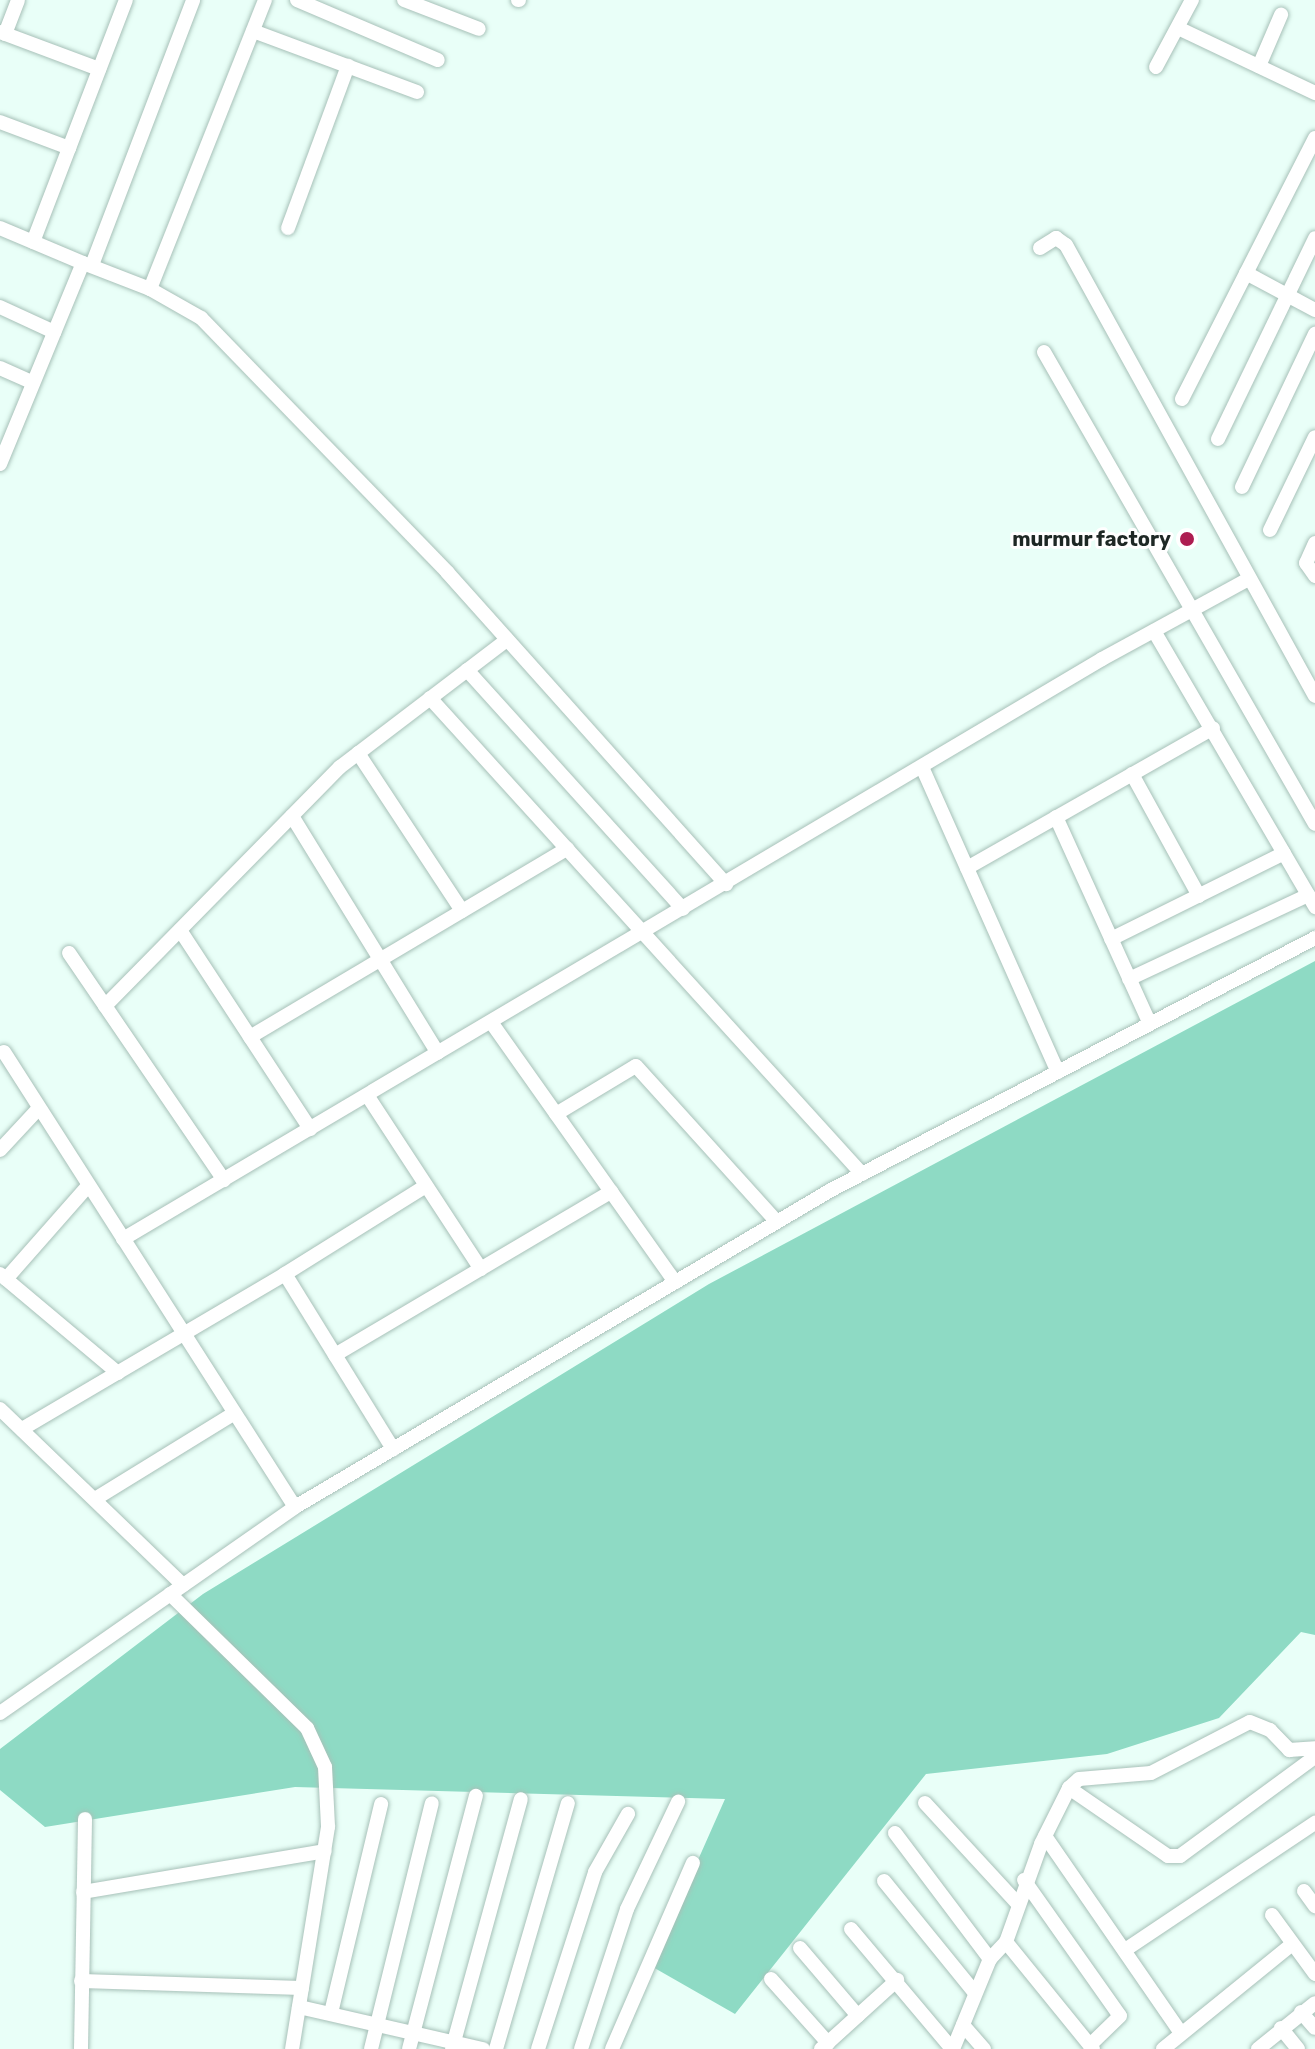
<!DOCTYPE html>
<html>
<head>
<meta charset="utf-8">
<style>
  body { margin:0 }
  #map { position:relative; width:1315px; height:2049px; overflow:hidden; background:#e9fff8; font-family:Rubik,sans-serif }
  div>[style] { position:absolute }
  .green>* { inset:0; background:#8edac4 }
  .roads { filter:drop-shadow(0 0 2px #a7c1b8) drop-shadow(0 0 2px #a7c1b8) }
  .minor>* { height:14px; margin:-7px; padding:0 7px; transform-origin:7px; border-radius:7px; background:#fff }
  .dots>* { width:22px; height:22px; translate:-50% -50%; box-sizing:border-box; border:4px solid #fff; border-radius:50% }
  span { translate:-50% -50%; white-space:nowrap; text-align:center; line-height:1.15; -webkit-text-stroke:6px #fff; paint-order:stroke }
  .poi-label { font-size:20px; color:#1e2825; font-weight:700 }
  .right { translate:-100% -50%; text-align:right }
</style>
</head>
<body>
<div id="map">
  <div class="green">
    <div style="clip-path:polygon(1315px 961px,1315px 1635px,1301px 1632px,1219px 1718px,1107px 1754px,926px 1774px,735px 2014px,651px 1966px,725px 1799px,295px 1787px,45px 1827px,0 1790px,0 1749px,203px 1594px,709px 1284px)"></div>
  </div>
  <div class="roads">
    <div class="minor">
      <div style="left:297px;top:0;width:153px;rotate:23.1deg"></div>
      <div style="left:404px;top:0;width:80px;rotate:21.1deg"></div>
      <div style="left:518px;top:0;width:1px"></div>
      <div style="left:1178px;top:28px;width:152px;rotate:25.4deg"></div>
      <div style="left:253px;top:31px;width:175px;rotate:20.4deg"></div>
      <div style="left:0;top:32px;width:106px;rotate:20.5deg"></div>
      <div style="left:5px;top:34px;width:36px;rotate:-69deg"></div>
      <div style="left:1259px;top:66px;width:56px;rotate:-66.7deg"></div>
      <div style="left:1156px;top:67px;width:76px;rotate:-61.8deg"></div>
      <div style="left:0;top:122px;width:74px;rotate:20.6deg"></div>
      <div style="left:0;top:228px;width:90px;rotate:22.9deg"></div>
      <div style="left:288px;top:228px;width:173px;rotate:-69.7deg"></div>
      <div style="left:33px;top:242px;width:259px;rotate:-69deg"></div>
      <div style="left:1040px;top:248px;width:19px;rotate:-32deg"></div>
      <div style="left:1056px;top:238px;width:12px;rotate:35deg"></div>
      <div style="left:1066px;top:245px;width:515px;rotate:61.1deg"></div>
      <div style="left:92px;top:265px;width:284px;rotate:-69.1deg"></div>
      <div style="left:1246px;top:273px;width:78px;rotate:28.2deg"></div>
      <div style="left:150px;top:289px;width:59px;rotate:29.6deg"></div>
      <div style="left:201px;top:318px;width:354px;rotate:45.9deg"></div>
      <div style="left:447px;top:572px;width:419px;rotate:48.2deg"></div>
      <div style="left:0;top:307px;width:60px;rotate:24.8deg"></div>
      <div style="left:1044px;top:352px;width:544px;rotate:60.14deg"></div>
      <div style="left:0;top:368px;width:36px;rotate:24deg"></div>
      <div style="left:1182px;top:399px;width:293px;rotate:-63deg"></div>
      <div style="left:1218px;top:439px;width:223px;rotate:-64.2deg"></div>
      <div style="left:0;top:464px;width:217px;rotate:-67.6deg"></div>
      <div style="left:83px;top:263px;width:72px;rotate:21.2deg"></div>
      <div style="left:150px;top:289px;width:311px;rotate:-68.3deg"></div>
      <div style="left:1242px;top:487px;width:170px;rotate:-64.5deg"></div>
      <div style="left:1270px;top:530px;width:103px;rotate:-64.2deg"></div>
      <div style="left:1315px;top:543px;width:22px;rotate:114deg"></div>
      <div style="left:1306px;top:563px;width:16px;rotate:55deg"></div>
      <div style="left:1154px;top:631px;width:320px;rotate:59.7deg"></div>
      <div style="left:467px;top:670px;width:322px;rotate:47.9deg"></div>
      <div style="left:430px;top:698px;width:643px;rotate:47.77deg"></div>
      <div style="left:358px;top:753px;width:189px;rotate:56.6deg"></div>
      <div style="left:922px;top:767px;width:334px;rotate:66deg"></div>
      <div style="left:1132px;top:774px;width:139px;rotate:61.2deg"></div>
      <div style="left:292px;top:816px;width:278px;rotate:58.4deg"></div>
      <div style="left:1056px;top:817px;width:227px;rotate:65.6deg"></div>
      <div style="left:967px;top:868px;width:283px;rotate:-29.6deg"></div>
      <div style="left:180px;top:930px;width:238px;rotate:56.8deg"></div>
      <div style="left:1111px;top:939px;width:193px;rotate:-26.4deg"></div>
      <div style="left:69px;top:953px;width:275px;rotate:55.7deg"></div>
      <div style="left:1129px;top:979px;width:198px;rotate:-25.1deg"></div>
      <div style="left:105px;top:1006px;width:335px;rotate:-45.5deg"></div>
      <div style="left:340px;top:767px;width:210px;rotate:-37.3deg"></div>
      <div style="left:491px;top:1022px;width:319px;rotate:54.7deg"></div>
      <div style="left:250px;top:1037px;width:369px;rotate:-30.7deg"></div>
      <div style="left:4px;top:1052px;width:540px;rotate:57.4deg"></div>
      <div style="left:367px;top:1095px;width:208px;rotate:56.8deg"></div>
      <div style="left:556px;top:1114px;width:93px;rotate:-31deg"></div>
      <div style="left:636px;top:1066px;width:210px;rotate:47.9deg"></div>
      <div style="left:0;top:1150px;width:57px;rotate:-47.1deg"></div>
      <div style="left:123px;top:1239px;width:1138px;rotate:-30.64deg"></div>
      <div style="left:1102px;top:659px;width:167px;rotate:-28.6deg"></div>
      <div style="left:0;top:1274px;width:154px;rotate:40deg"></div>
      <div style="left:285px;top:1274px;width:166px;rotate:-32deg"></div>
      <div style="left:6px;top:1279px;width:125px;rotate:-48.6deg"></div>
      <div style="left:335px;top:1355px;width:321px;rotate:-30.6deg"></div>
      <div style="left:0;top:1409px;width:254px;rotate:43.9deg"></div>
      <div style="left:22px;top:1429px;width:305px;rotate:-30.5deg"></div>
      <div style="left:285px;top:1274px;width:206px;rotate:58.3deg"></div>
      <div style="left:95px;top:1499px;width:164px;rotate:-31.6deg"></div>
      <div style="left:170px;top:1594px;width:192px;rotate:44.4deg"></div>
      <div style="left:307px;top:1728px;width:43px;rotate:65.2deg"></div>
      <div style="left:325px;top:1767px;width:60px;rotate:87.1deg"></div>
      <div style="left:328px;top:1827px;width:225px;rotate:99.2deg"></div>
      <div style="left:0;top:1713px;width:360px;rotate:-34.9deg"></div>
      <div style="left:295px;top:1507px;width:623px;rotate:-30.6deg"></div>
      <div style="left:831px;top:1190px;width:546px;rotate:-27.5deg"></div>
      <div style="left:1069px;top:1788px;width:120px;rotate:34.5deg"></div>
      <div style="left:1168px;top:1856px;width:12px"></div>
      <div style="left:1180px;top:1856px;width:167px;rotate:-36.3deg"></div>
      <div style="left:925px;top:1803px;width:137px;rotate:47.4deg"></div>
      <div style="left:895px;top:1833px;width:158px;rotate:53deg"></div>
      <div style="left:1045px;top:1836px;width:239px;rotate:55.4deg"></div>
      <div style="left:1024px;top:1880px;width:166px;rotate:54.8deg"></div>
      <div style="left:1120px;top:2016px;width:42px;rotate:136deg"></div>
      <div style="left:884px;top:1881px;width:144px;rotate:50.9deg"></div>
      <div style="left:1304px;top:1891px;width:19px;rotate:54deg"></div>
      <div style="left:83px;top:1892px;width:245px;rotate:-9.6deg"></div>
      <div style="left:1272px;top:1915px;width:73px;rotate:53.9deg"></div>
      <div style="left:851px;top:1929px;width:157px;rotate:49.9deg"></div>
      <div style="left:1006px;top:1942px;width:138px;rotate:50.9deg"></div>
      <div style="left:800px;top:1948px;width:89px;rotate:49.5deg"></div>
      <div style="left:1125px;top:1950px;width:229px;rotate:-33.8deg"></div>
      <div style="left:771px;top:1979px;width:86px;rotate:48.3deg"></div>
      <div style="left:81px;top:1981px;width:221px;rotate:1.8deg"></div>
      <div style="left:299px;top:2007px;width:189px;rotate:12.9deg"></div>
      <div style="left:1301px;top:2012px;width:21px;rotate:49deg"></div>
      <div style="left:331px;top:2013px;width:215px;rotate:-76.5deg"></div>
      <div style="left:963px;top:2025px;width:32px;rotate:49deg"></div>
      <div style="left:1281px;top:2028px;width:27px;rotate:51deg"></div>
      <div style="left:81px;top:2049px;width:230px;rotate:-89deg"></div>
      <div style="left:371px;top:2049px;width:253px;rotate:-76.1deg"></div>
      <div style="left:409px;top:2049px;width:262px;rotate:-75.2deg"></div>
      <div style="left:452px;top:2049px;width:259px;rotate:-74.6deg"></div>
      <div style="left:496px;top:2049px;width:256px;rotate:-73.7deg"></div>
      <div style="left:538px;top:2049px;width:186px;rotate:-72.1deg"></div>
      <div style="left:595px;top:1872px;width:67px;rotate:-60.4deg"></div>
      <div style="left:581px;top:2049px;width:147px;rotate:-71.8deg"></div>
      <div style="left:627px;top:1909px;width:119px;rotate:-64.5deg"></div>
      <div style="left:612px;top:2049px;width:203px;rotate:-66.5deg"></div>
      <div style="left:821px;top:2049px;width:103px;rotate:-42.2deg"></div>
      <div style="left:953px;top:2049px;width:97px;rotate:-67.7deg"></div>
      <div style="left:990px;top:1959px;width:23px;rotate:-47deg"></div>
      <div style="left:1006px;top:1942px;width:104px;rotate:-70.3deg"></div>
      <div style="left:1041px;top:1844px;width:63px;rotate:-63.4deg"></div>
      <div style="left:1069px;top:1788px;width:13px;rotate:-42deg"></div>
      <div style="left:1079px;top:1779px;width:72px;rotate:-4.8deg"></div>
      <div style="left:1151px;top:1773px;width:111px;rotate:-27.3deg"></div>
      <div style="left:1250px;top:1722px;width:22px;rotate:22deg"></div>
      <div style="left:1270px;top:1730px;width:28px;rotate:46deg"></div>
      <div style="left:1289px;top:1750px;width:26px;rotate:-4deg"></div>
      <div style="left:1163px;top:2049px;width:166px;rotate:-39.1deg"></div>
      <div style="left:1258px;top:2049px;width:73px;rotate:-38.9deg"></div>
    </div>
  </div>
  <div class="dots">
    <div style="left:1187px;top:539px;background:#ad1d51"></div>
  </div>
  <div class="poi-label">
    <span class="right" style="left:1171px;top:539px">murmur factory</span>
  </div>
</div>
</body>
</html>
